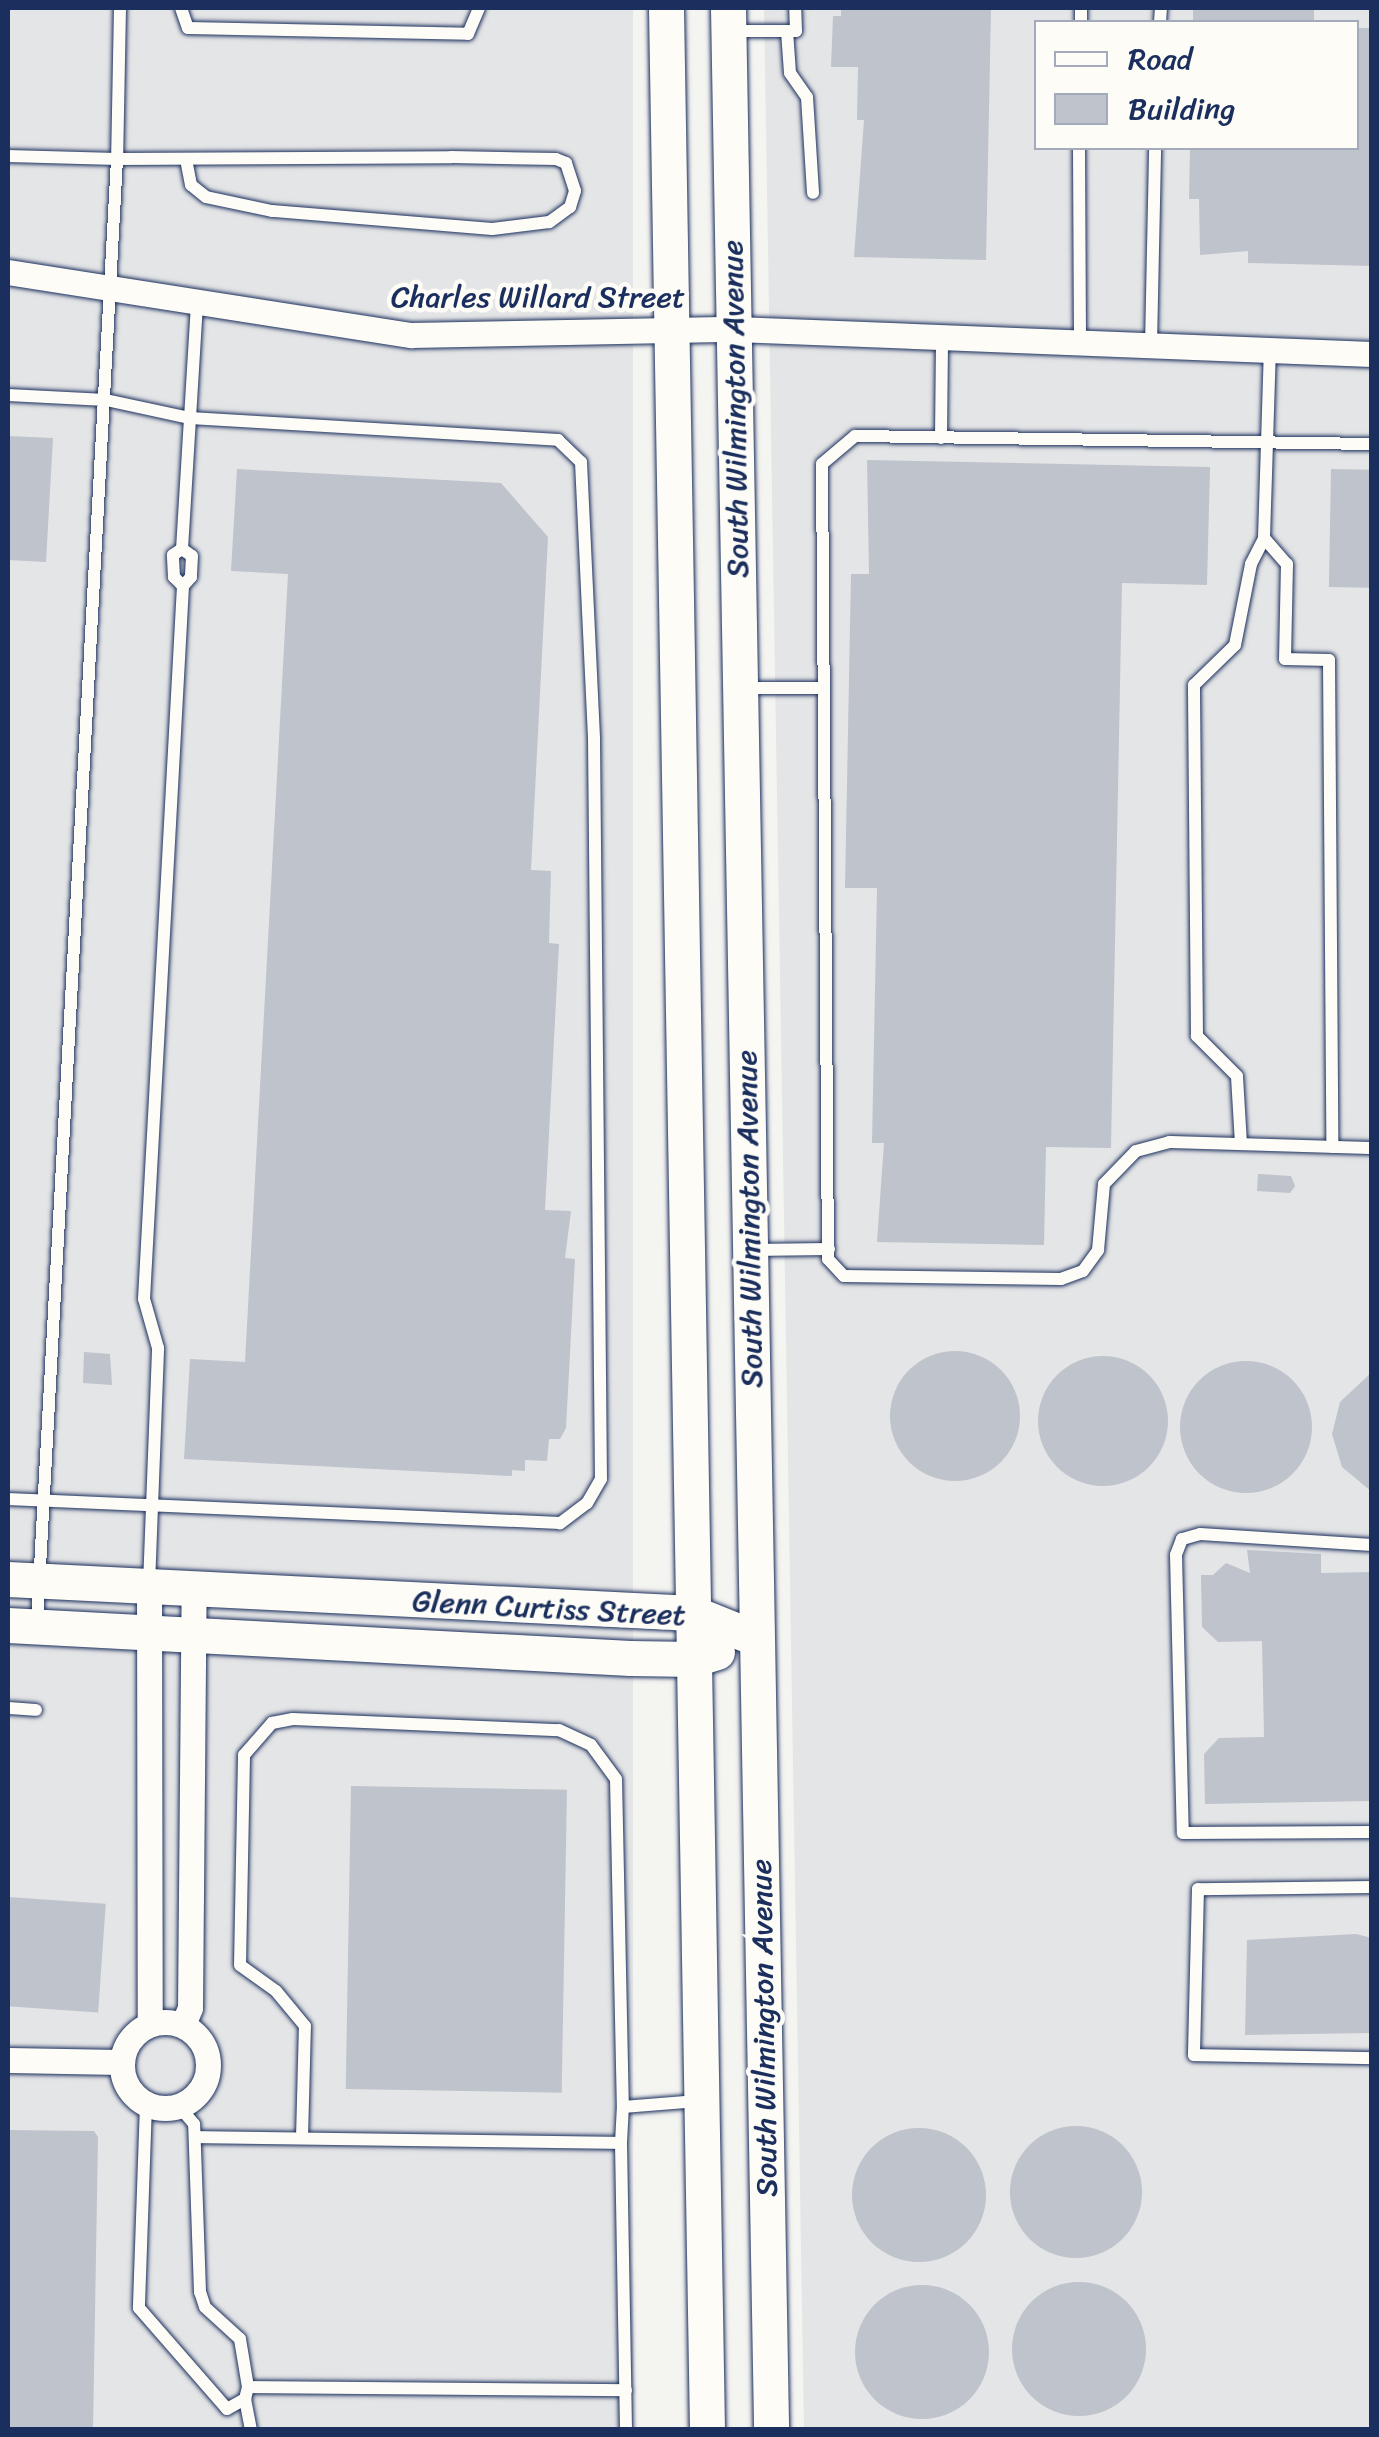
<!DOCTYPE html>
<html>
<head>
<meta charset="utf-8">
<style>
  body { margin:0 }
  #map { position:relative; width:1379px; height:2437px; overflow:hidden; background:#f4f4f1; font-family:Sriracha,sans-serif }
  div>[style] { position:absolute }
  .built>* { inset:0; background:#e4e5e6; transform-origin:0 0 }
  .building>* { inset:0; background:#bfc3cc; transform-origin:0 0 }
  .round { border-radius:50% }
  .roads { filter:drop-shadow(0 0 2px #1b2f5e) drop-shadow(0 0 2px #1b2f5e) }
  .lane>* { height:12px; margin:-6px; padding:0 6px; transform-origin:6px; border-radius:6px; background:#fdfcf7 }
  .street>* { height:25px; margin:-12.5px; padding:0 12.5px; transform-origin:12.5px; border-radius:12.5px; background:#fdfcf7 }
  .street>.ring { margin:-12.5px; padding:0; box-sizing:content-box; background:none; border:25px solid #fdfcf7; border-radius:50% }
  .secondary>* { height:35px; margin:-17.5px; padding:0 17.5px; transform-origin:17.5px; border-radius:17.5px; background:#fdfcf7 }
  span { translate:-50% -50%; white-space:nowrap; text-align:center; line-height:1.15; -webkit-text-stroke:9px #fdfcf7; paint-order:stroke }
  .street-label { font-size:30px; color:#1b2f5e }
  .frame { position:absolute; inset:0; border:10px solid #1b2f5e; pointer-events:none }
  .legend { position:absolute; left:1034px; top:20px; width:325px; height:130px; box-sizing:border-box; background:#fdfcf7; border:2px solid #a3aaba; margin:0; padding:12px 18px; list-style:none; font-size:30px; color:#1b2f5e }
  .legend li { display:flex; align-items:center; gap:20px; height:50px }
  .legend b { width:50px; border:2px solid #a3aaba }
</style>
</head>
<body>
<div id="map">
  <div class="built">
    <div style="left:8px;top:8px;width:625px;height:2422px"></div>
    <div style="clip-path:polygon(evenodd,764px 8px,1371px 8px,1371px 2429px,804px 2429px,764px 8px,1036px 22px,1356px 22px,1356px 148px,1036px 148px,1036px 22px)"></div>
  </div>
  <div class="building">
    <div style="clip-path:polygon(841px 8px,991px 8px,986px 260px,854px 257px,864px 120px,857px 120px,858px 67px,831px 67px,833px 16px,841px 16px)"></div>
    <div style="left:1193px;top:8px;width:121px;height:14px"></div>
    <div style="clip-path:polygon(1356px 28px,1372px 28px,1372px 266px,1248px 263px,1248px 251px,1200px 255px,1199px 199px,1189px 199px,1190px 148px,1356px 148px)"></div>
    <div style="clip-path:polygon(8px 436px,53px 438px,46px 562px,8px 560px)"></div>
    <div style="clip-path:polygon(867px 460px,1210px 467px,1207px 585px,1122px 583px,1111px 1148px,1046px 1147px,1044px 1245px,877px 1242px,884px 1143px,872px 1143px,877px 888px,845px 888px,851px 574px,869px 574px)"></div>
    <div style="clip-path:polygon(237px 469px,501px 483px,548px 537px,531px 870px,551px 871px,549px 943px,559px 944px,545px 1210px,571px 1211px,565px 1258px,575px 1259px,566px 1428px,560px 1439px,549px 1439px,547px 1461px,525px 1460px,525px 1471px,512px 1470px,512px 1476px,184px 1459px,190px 1359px,245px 1362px,288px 574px,231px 571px)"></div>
    <div style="left:1331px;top:469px;width:41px;height:118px;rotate:1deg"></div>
    <div style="clip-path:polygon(1258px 1174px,1291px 1176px,1295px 1186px,1290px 1193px,1257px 1191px)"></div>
    <div class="round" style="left:890px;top:1351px;width:130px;height:130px"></div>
    <div style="clip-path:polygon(84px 1352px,110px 1354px,112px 1385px,83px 1383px)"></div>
    <div class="round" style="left:1038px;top:1356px;width:130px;height:130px"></div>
    <div class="round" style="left:1180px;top:1361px;width:132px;height:132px"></div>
    <div style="clip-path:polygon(1372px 1372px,1372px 1492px,1342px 1467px,1332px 1434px,1340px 1402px)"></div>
    <div style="clip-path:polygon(1247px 1550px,1321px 1554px,1321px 1573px,1372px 1572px,1372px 1801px,1205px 1804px,1204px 1754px,1219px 1738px,1264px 1737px,1262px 1641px,1218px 1642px,1202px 1627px,1201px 1575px,1213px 1575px,1226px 1563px,1250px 1573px)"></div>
    <div style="left:351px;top:1786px;width:216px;height:303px;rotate:1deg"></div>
    <div style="left:8px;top:1897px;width:98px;height:109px;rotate:4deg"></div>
    <div style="clip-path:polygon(1356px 1934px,1372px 1938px,1372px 2033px,1245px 2035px,1247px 1940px)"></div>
    <div class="round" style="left:1010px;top:2126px;width:132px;height:132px"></div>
    <div class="round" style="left:852px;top:2128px;width:134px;height:134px"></div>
    <div style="clip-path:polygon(8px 2130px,94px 2131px,98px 2137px,93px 2430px,8px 2430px)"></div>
    <div class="round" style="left:1012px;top:2282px;width:134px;height:134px"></div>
    <div class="round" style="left:855px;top:2285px;width:134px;height:134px"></div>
  </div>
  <div class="roads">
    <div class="lane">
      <div style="left:120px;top:8px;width:151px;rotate:91.1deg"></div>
      <div style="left:117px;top:159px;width:334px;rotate:-0.3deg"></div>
      <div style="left:451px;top:157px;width:105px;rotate:1.1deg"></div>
      <div style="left:556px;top:159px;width:11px;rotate:22deg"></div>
      <div style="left:566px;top:163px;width:29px;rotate:72deg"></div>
      <div style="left:575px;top:191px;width:17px;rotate:107deg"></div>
      <div style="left:570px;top:207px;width:26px;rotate:144deg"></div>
      <div style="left:549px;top:222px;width:57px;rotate:173deg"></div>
      <div style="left:492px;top:229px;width:221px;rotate:-175.3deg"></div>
      <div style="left:272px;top:211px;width:67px;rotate:-168deg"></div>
      <div style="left:206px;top:197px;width:19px;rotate:-141deg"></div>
      <div style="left:191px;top:185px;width:26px;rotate:-101deg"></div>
      <div style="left:181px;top:8px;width:21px;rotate:71deg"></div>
      <div style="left:188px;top:28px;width:280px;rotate:1.2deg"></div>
      <div style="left:468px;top:34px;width:28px;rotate:-67deg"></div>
      <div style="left:1081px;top:22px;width:14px;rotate:-90deg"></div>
      <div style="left:1160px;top:22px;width:14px;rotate:-86deg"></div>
      <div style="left:732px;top:31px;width:64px"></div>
      <div style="left:796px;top:31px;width:23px;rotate:-92deg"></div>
      <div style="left:787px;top:31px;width:42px;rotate:85.9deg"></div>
      <div style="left:790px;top:73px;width:29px;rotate:55deg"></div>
      <div style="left:807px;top:97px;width:96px;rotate:86.4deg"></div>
      <div style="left:1079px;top:148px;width:194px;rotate:89.7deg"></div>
      <div style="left:8px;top:156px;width:109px;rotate:1.6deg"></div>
      <div style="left:117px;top:159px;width:1467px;rotate:93.13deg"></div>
      <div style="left:1151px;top:345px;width:197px;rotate:-88.8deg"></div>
      <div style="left:8px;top:395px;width:98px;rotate:2.9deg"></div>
      <div style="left:106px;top:400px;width:86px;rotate:12.1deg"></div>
      <div style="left:190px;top:418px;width:369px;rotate:3.4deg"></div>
      <div style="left:558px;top:440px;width:32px;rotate:44deg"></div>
      <div style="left:581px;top:462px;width:277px;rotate:87.3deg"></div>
      <div style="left:594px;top:739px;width:740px;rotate:89.46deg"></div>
      <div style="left:601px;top:1479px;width:28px;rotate:120deg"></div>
      <div style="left:587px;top:1503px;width:34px;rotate:143deg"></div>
      <div style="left:560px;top:1523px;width:553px;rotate:-177.51deg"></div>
      <div style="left:941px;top:438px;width:102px;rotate:-89.4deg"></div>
      <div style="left:1372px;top:444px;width:517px;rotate:-179.11deg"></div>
      <div style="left:855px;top:436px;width:43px;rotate:139.7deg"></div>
      <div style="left:822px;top:464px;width:795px;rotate:89.57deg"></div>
      <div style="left:828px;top:1259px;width:23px;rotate:47deg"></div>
      <div style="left:844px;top:1276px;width:217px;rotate:0.8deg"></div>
      <div style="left:1061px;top:1279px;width:23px;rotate:-20deg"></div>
      <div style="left:1083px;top:1271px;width:26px;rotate:-54deg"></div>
      <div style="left:1098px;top:1250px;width:66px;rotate:-84.8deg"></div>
      <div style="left:1104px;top:1184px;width:46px;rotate:-45.9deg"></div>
      <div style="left:1136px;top:1151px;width:34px;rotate:-15deg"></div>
      <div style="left:1169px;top:1142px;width:203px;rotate:1.7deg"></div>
      <div style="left:1264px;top:538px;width:35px;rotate:49deg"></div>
      <div style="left:1287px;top:564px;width:95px;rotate:91.2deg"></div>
      <div style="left:1285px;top:659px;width:44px;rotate:1.3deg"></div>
      <div style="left:1329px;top:660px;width:487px;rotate:89.6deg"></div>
      <div style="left:182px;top:549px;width:12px;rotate:35deg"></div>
      <div style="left:192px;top:556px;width:21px;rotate:93deg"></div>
      <div style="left:191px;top:577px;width:12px;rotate:132deg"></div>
      <div style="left:183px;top:586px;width:13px;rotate:-135deg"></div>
      <div style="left:174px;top:577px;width:22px;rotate:-93deg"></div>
      <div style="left:173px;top:555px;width:11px;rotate:-34deg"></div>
      <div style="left:182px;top:549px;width:248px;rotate:-86.5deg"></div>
      <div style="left:741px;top:688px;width:82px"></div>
      <div style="left:1241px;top:1144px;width:68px;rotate:-93.4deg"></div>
      <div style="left:1237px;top:1076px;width:57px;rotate:-135deg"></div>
      <div style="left:1197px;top:1036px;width:351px;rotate:-90.5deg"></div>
      <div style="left:1194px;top:685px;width:57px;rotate:-44.3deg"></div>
      <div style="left:1235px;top:645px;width:83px;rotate:-78.8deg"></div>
      <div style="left:1251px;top:564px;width:29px;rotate:-63deg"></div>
      <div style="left:1264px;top:538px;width:188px;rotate:-88.2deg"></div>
      <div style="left:752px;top:1250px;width:77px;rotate:-0.7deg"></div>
      <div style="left:1372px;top:1545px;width:172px;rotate:-176.3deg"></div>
      <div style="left:1200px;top:1534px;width:19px;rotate:164deg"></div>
      <div style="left:1182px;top:1539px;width:17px;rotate:111deg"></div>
      <div style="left:1176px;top:1555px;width:278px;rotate:88.6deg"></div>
      <div style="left:1183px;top:1833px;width:189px;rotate:-0.3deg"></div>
      <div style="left:149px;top:1585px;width:237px;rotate:-87.8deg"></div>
      <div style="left:158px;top:1348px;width:51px;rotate:-105.9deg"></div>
      <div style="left:144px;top:1299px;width:714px;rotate:-86.87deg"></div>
      <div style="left:8px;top:1708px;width:28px;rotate:4deg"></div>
      <div style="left:1372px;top:1887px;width:174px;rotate:179.3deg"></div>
      <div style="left:1198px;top:1889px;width:166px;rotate:91.4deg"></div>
      <div style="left:1194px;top:2055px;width:178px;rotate:1deg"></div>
      <div style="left:146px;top:2104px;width:204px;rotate:92deg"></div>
      <div style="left:139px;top:2308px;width:134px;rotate:48.9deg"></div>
      <div style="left:227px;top:2409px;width:21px;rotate:-29deg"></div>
      <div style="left:245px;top:2399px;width:12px;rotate:-76deg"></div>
      <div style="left:248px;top:2387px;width:49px;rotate:-99.5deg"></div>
      <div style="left:240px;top:2339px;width:47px;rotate:-137.6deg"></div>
      <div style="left:205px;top:2307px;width:16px;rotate:-108deg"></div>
      <div style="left:200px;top:2292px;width:168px;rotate:-92deg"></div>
      <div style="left:194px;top:2124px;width:23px;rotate:-130deg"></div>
      <div style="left:195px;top:2137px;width:426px;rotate:0.8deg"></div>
      <div style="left:621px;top:2143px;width:36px;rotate:-87deg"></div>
      <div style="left:623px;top:2107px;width:75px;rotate:-4.6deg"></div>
      <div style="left:302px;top:2138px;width:112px;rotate:-88.5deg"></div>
      <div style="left:305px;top:2026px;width:45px;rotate:-129.6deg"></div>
      <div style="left:276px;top:1991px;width:44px;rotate:-144.2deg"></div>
      <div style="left:240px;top:1965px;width:210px;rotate:-88.9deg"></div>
      <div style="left:244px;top:1755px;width:43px;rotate:-48.8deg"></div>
      <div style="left:272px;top:1723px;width:21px;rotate:-11deg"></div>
      <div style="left:293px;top:1719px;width:266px;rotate:2.4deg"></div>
      <div style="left:559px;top:1730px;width:35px;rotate:25deg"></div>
      <div style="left:591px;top:1745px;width:42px;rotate:53.7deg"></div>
      <div style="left:616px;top:1779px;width:328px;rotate:88.8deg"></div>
      <div style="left:621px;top:2143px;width:287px;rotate:89deg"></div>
      <div style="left:248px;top:2387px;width:378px;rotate:0.5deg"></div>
      <div style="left:245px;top:2399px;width:32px;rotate:79deg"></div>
    </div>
    <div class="street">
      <div style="left:8px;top:272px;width:408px;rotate:8.9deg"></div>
      <div style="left:411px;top:335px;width:324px;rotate:-1.1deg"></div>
      <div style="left:735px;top:329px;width:637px;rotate:2.25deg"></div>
      <div style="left:149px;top:1587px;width:436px;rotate:89.9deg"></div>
      <div class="ring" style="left:122px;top:2022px;width:61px;height:61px"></div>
      <div style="left:183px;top:2025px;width:18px;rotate:-68deg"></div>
      <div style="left:190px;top:2008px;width:419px;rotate:-89.5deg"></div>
      <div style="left:8px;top:2060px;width:113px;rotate:1deg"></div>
    </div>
    <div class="secondary">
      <div style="left:666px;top:8px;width:2422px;rotate:89.03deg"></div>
      <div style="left:728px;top:8px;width:2422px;rotate:88.98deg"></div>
      <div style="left:8px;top:1579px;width:686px;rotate:2.84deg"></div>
      <div style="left:693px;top:1613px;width:67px;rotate:22deg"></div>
      <div style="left:8px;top:1625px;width:623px;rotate:3.04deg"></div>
      <div style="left:630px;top:1658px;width:64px;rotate:0.9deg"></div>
      <div style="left:694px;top:1659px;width:24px;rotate:-17deg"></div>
    </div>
  </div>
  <div class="street-label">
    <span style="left:538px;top:297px">Charles Willard Street</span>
    <span style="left:735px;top:409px;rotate:-91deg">South Wilmington Avenue</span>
    <span style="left:749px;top:1219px;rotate:-91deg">South Wilmington Avenue</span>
    <span style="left:549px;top:1608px;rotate:3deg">Glenn Curtiss Street</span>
    <span style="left:764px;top:2028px;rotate:-91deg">South Wilmington Avenue</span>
  </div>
  <div class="frame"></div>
  <ul class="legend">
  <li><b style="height:12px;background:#fdfcf7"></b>Road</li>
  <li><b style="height:28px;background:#bfc3cc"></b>Building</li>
  </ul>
</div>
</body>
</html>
